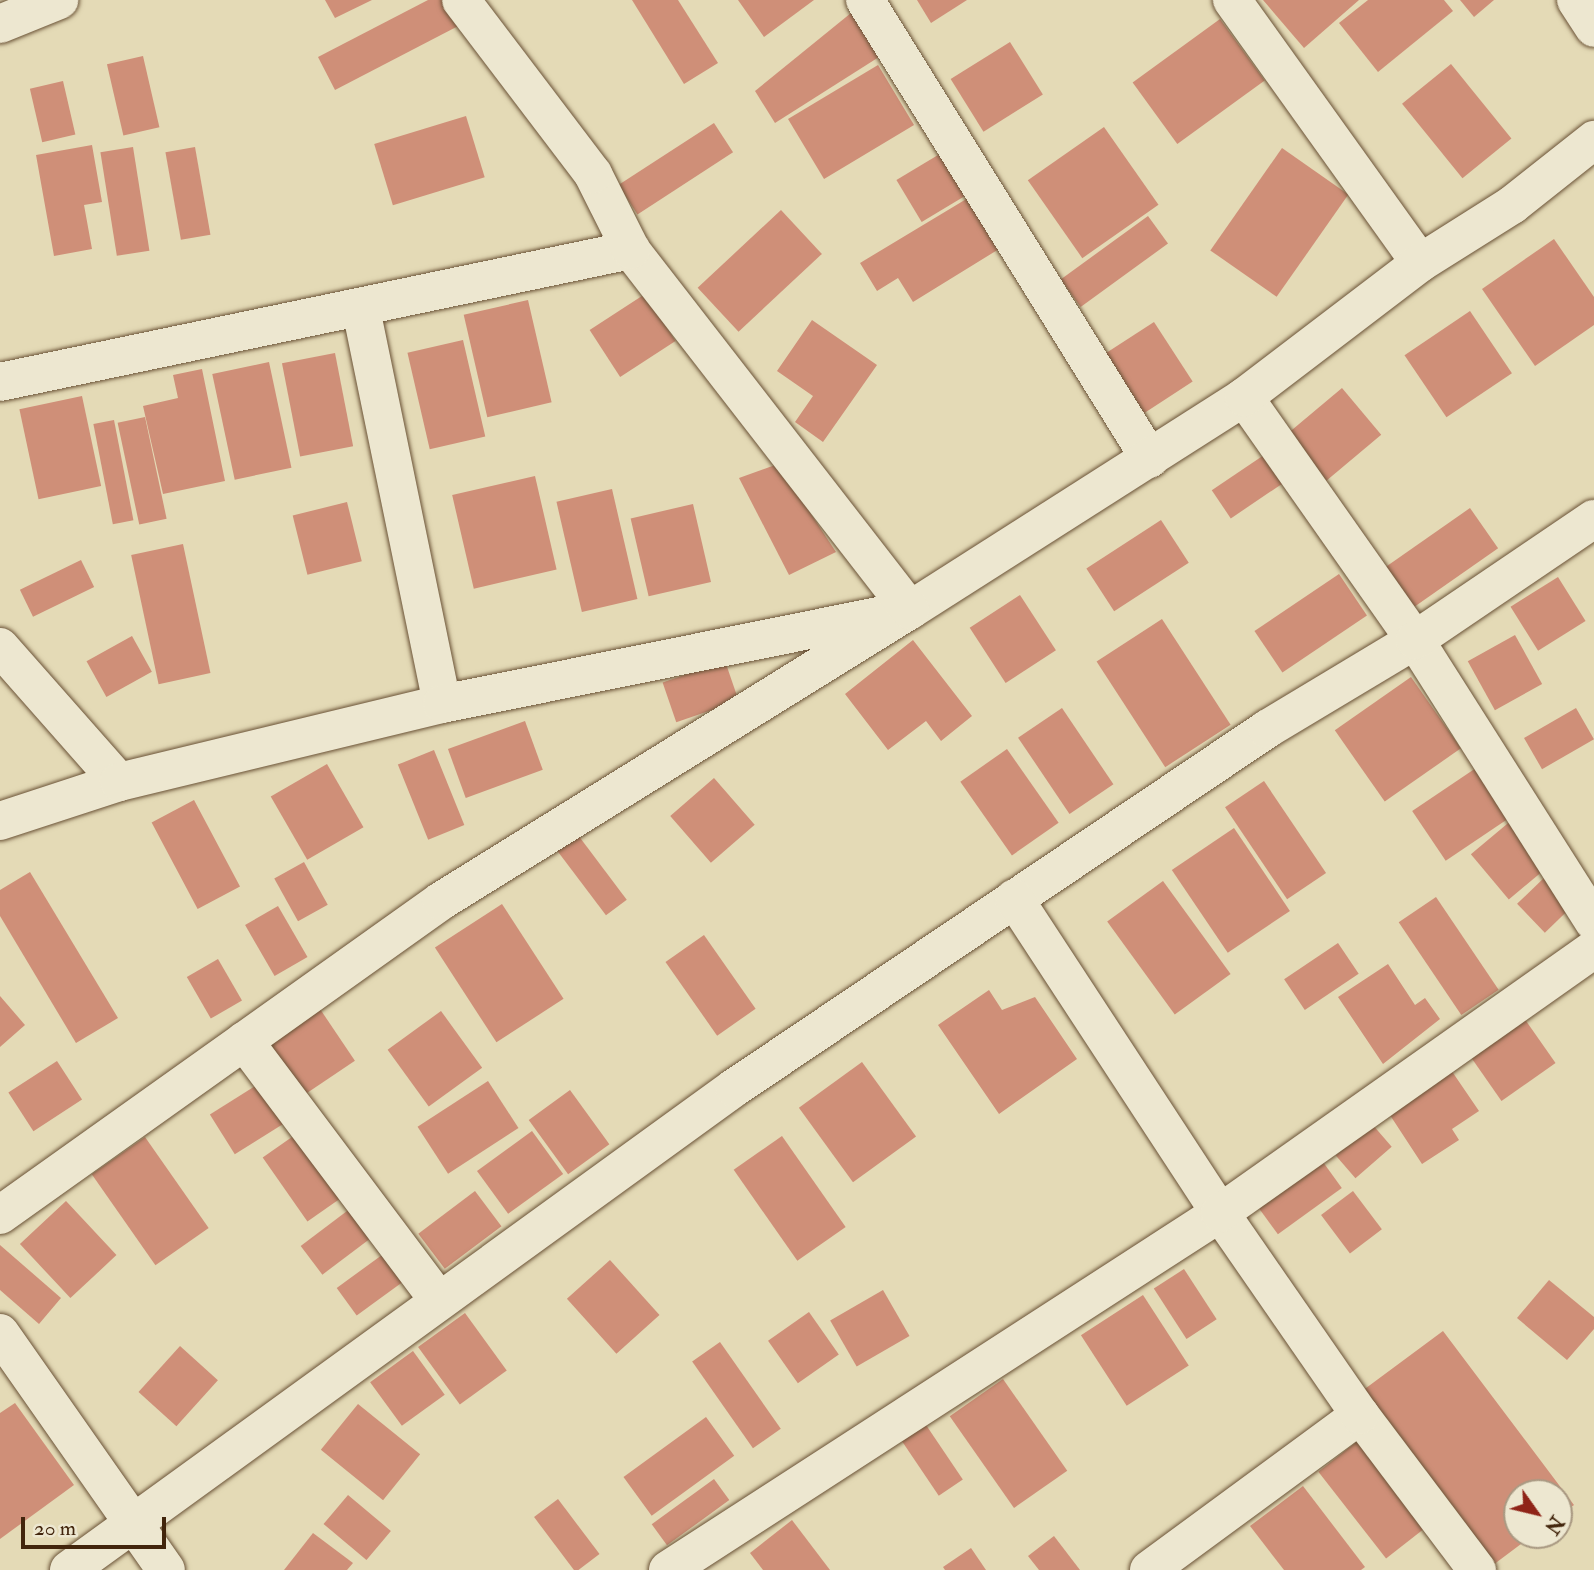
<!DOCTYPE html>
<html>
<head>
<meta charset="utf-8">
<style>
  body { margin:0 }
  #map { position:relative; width:1594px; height:1570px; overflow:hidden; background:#e4dab6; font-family:"IM FELL Double Pica",serif }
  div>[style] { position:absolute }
  .building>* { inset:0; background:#cf8f78; transform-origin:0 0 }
  .roads { filter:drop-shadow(0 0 2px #6a5236) drop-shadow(0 0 2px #6a5236) }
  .minor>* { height:38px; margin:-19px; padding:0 19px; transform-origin:19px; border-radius:19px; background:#ede7d0 }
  span { translate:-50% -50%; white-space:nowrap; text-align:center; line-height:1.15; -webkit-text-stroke:7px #ede7d0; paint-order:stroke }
  .north { position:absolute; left:1503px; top:1479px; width:70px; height:70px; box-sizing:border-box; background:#ede7d0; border:2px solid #a99982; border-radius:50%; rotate:124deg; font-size:19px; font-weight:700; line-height:28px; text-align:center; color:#42250c }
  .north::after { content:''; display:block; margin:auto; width:24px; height:32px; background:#8f2418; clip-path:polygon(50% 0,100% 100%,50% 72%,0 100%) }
  .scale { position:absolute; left:21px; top:1517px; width:145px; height:32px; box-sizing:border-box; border:4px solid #42250c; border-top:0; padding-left:9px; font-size:21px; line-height:24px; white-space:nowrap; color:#42250c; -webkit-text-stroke:5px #ede7d0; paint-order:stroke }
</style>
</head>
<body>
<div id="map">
  <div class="building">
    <div style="clip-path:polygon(325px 0,372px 0,335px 18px)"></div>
    <div style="clip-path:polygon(428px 0,452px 0,464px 23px,335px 90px,318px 57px)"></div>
    <div style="clip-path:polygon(632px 0,678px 0,718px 63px,684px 84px)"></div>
    <div style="clip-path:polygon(738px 0,814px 0,764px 37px)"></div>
    <div style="clip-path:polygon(917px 0,967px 0,931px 23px)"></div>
    <div style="clip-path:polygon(1263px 0,1359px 0,1304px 48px)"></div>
    <div style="clip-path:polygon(1368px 0,1444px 0,1453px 11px,1378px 72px,1339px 23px)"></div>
    <div style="clip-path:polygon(1460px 0,1494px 0,1474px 17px)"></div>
    <div style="clip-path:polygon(851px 13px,890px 50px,775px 123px,755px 91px)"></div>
    <div style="left:1220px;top:19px;width:76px;height:108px;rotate:54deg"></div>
    <div style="left:1010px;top:42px;width:62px;height:70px;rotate:58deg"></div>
    <div style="left:143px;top:56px;width:73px;height:37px;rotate:77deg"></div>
    <div style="left:1451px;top:64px;width:96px;height:63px;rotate:51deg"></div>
    <div style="left:878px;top:65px;width:70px;height:105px;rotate:59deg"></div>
    <div style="left:63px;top:81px;width:55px;height:34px;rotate:77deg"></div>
    <div style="left:466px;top:116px;width:64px;height:96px;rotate:73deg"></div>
    <div style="left:714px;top:123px;width:35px;height:114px;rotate:57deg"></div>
    <div style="left:1104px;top:127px;width:95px;height:93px;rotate:55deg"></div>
    <div style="clip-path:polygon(92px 145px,102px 202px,84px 205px,92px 249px,54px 256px,36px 155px)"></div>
    <div style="left:953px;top:146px;width:49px;height:66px;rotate:59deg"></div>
    <div style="left:133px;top:147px;width:105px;height:33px;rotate:81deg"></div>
    <div style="left:195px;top:147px;width:89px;height:30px;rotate:80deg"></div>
    <div style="left:1282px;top:148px;width:81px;height:125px;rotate:35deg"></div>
    <div style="clip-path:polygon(968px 198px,999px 249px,913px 302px,898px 278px,877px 291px,860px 263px)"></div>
    <div style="left:781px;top:210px;width:60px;height:114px;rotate:47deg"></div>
    <div style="left:1148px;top:216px;width:34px;height:108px;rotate:54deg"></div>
    <div style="clip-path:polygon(1554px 239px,1594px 297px,1594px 325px,1535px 366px,1482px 289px)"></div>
    <div style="left:645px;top:294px;width:56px;height:66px;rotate:57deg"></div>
    <div style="left:528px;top:300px;width:105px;height:66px;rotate:77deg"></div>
    <div style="left:1470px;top:311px;width:75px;height:79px;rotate:56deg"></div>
    <div style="clip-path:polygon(812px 320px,877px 365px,823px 442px,795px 422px,813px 396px,777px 371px)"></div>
    <div style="left:1154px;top:322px;width:71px;height:58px;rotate:57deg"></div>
    <div style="left:463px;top:340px;width:99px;height:57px;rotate:77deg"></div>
    <div style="left:335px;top:353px;width:95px;height:54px;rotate:79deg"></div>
    <div style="left:269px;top:362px;width:108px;height:58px;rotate:78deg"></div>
    <div style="clip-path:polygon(202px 369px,225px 481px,163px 494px,143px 406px,178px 398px,173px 375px)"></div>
    <div style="left:1342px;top:388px;width:61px;height:72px;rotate:50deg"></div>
    <div style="left:82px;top:396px;width:92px;height:64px;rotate:78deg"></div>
    <div style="left:145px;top:417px;width:104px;height:28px;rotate:78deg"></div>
    <div style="left:114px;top:420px;width:102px;height:21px;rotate:79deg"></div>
    <div style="left:1264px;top:455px;width:34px;height:63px;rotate:56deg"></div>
    <div style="clip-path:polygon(778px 464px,836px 552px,789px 575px,739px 478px)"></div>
    <div style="left:535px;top:476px;width:96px;height:85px;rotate:77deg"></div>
    <div style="left:612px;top:489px;width:113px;height:57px;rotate:77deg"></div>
    <div style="left:347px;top:502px;width:61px;height:56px;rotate:76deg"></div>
    <div style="left:693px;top:504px;width:80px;height:64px;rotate:77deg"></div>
    <div style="left:1470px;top:508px;width:49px;height:110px;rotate:55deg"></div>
    <div style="left:1161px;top:520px;width:51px;height:89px;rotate:57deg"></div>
    <div style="left:183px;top:544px;width:132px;height:53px;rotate:78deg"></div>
    <div style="left:81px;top:560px;width:30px;height:68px;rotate:64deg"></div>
    <div style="left:1339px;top:574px;width:50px;height:102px;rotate:56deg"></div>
    <div style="left:1558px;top:577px;width:52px;height:56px;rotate:58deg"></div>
    <div style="left:1020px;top:595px;width:66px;height:60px;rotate:57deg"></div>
    <div style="left:1162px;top:619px;width:126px;height:78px;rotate:57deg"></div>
    <div style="left:1515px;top:635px;width:56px;height:54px;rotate:61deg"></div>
    <div style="left:132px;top:636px;width:41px;height:52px;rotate:61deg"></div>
    <div style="clip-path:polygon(913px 640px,972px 716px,941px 741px,926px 721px,888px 750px,845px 694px)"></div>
    <div style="left:725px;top:661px;width:42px;height:66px;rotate:71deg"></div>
    <div style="left:1411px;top:677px;width:87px;height:93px;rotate:55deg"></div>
    <div style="left:1062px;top:708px;width:92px;height:53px;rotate:56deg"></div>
    <div style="left:1576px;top:708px;width:36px;height:60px;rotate:60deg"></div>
    <div style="left:525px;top:721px;width:52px;height:82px;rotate:70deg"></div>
    <div style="left:1007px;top:749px;width:90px;height:57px;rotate:55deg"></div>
    <div style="left:434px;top:750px;width:81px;height:39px;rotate:68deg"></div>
    <div style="left:327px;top:764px;width:73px;height:65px;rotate:60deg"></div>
    <div style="left:1476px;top:768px;width:60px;height:77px;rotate:56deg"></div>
    <div style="left:714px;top:778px;width:62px;height:58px;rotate:49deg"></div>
    <div style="left:1264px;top:781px;width:111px;height:47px;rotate:56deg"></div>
    <div style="left:194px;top:800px;width:98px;height:48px;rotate:62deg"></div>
    <div style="left:1513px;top:819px;width:59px;height:55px;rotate:50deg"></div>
    <div style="left:1234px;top:828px;width:100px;height:75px;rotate:56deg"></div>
    <div style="left:578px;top:835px;width:81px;height:26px;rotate:53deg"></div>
    <div style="left:304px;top:862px;width:49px;height:34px;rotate:61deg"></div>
    <div style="clip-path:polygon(30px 872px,118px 1018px,76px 1043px,0 916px,0 890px)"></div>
    <div style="left:1548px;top:874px;width:40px;height:43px;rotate:46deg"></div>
    <div style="left:1163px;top:881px;width:115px;height:69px;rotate:54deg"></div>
    <div style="left:1436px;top:897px;width:112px;height:45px;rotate:56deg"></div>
    <div style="left:502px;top:904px;width:113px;height:80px;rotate:57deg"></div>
    <div style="left:278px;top:906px;width:59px;height:38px;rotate:60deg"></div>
    <div style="left:704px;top:935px;width:90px;height:47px;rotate:55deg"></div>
    <div style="left:1338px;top:943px;width:37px;height:65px;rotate:56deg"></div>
    <div style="left:218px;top:959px;width:48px;height:36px;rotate:60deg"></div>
    <div style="clip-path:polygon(1388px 964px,1415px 1005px,1425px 998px,1440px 1019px,1383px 1064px,1338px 997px)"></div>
    <div style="clip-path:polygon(989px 990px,1002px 1010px,1035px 997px,1077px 1059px,999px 1114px,938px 1025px)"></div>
    <div style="clip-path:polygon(0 996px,25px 1025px,0 1047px)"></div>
    <div style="left:318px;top:1006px;width:66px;height:69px;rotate:56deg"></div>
    <div style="left:441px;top:1011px;width:70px;height:66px;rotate:54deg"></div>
    <div style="left:1524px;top:1018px;width:55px;height:66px;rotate:55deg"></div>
    <div style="left:57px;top:1061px;width:46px;height:58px;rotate:57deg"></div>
    <div style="left:862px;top:1062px;width:92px;height:78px;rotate:54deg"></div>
    <div style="clip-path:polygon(1449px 1067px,1479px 1111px,1452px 1129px,1459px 1140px,1422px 1164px,1386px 1109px)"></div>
    <div style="left:265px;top:1080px;width:47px;height:65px;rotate:58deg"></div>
    <div style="left:488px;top:1081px;width:56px;height:84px;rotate:57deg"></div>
    <div style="left:570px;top:1090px;width:67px;height:51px;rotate:54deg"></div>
    <div style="left:1372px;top:1124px;width:30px;height:48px;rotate:49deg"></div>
    <div style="left:302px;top:1130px;width:78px;height:48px;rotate:55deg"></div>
    <div style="left:532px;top:1131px;width:53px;height:68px;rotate:54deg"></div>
    <div style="left:782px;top:1136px;width:111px;height:59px;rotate:55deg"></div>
    <div style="left:145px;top:1137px;width:111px;height:65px;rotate:55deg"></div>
    <div style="left:1323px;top:1162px;width:32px;height:79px;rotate:54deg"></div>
    <div style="left:475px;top:1191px;width:44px;height:71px;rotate:53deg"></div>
    <div style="left:1353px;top:1191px;width:48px;height:40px;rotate:53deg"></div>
    <div style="left:66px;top:1201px;width:74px;height:63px;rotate:47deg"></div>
    <div style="left:351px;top:1208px;width:36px;height:63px;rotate:53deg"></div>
    <div style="clip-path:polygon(0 1245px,61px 1298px,39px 1324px,0 1290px)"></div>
    <div style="left:382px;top:1255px;width:34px;height:56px;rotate:54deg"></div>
    <div style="left:610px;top:1260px;width:74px;height:58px;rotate:48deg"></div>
    <div style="left:1184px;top:1269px;width:60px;height:36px;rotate:57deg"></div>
    <div style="clip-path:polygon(1549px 1280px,1594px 1317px,1594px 1329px,1567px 1360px,1517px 1318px)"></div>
    <div style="left:883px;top:1290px;width:53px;height:61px;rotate:60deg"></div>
    <div style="left:1143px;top:1295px;width:84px;height:74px;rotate:57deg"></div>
    <div style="left:809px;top:1312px;width:52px;height:50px;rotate:55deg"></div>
    <div style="left:465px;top:1313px;width:71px;height:58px;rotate:54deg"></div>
    <div style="clip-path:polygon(1443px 1331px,1574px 1505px,1559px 1516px,1559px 1493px,1517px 1493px,1517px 1535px,1533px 1535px,1493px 1565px,1362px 1391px)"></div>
    <div style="left:720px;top:1342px;width:106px;height:34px;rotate:55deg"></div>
    <div style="left:180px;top:1346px;width:51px;height:62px;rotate:42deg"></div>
    <div style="left:413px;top:1351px;width:54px;height:53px;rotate:54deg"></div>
    <div style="left:1003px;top:1379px;width:112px;height:65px;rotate:55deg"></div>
    <div style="clip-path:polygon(15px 1403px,74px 1485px,0 1539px,0 1413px)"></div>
    <div style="left:358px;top:1404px;width:80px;height:59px;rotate:39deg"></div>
    <div style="left:706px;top:1417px;width:48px;height:102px;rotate:54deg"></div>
    <div style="left:922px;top:1419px;width:73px;height:29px;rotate:56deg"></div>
    <div style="left:1368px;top:1433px;width:110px;height:63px;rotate:52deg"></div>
    <div style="left:714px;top:1479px;width:26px;height:77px;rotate:54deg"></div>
    <div style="clip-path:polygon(1303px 1486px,1365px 1567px,1361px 1570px,1284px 1570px,1250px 1526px)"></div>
    <div style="left:348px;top:1495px;width:56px;height:38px;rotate:40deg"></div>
    <div style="left:558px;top:1499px;width:69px;height:30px;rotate:53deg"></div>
    <div style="clip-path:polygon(792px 1520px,830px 1570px,763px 1570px,750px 1553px)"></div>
    <div style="clip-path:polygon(313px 1533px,353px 1563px,347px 1570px,284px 1570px)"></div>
    <div style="clip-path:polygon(1054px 1536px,1080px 1570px,1039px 1570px,1028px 1556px)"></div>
    <div style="clip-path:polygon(971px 1548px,986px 1570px,945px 1570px,943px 1567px)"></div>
  </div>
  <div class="roads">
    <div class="minor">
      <div style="left:865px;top:0;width:540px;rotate:58.16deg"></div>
      <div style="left:1232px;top:0;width:323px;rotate:54.4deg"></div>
      <div style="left:1576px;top:0;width:33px;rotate:57deg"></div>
      <div style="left:0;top:24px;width:64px;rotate:-22.1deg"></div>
      <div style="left:361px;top:309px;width:403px;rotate:78.4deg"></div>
      <div style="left:0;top:382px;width:645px;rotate:-11.82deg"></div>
      <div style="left:1244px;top:397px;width:297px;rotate:54.9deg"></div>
      <div style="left:1415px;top:640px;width:334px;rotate:57.6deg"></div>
      <div style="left:0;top:647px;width:180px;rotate:48.6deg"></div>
      <div style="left:0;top:821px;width:125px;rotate:-18.1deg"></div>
      <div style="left:119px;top:782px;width:332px;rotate:-13.6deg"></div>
      <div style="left:442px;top:704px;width:477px;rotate:-11.4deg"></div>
      <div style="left:910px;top:610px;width:396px;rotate:-32.5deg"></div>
      <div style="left:1244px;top:397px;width:221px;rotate:-37.3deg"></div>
      <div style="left:1420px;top:263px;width:109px;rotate:-32.2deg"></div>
      <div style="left:1512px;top:205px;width:105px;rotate:-38.4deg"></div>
      <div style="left:244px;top:1041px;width:325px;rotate:53.1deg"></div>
      <div style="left:0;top:1215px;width:541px;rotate:-35.45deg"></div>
      <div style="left:441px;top:901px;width:552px;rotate:-31.82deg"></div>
      <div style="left:910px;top:610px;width:455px;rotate:-127.8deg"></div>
      <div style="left:631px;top:250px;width:85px;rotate:-116.6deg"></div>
      <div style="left:593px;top:174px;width:218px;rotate:-127.2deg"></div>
      <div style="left:0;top:1333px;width:289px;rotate:55deg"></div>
      <div style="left:69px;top:1570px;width:821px;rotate:-35.94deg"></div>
      <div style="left:734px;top:1088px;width:643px;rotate:-33.96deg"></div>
      <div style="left:1267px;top:729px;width:173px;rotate:-31deg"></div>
      <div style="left:1415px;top:640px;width:216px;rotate:-34.1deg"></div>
      <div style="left:668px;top:1570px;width:657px;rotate:-32.89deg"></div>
      <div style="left:1220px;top:1213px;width:376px;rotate:-123.2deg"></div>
      <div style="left:1149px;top:1570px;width:262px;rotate:-36.3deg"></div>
      <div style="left:1477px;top:1570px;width:194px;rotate:-127deg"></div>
      <div style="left:1360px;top:1415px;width:246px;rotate:-124.7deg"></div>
      <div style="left:1220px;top:1213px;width:458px;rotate:-35.2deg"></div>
    </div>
  </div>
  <div class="north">N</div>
  <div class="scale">20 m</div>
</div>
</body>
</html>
